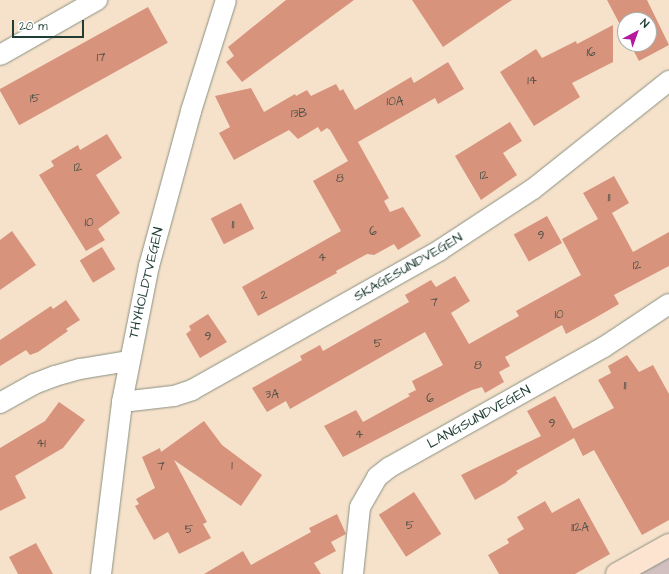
<!DOCTYPE html>
<html>
<head>
<meta charset="utf-8">
<style>
  body { margin:0 }
  #map { position:relative; width:669px; height:574px; overflow:hidden; background:#f6e2cb; font-family:"Architects Daughter",sans-serif }
  div>[style] { position:absolute }
  .industrial>* { inset:0; background:#d2bfbf }
  .building>* { inset:0; background:#d8937d; transform-origin:0 0 }
  .roads { filter:drop-shadow(0 0 1px #8a9080) drop-shadow(0 0 1px #8a9080) }
  .street>* { height:20px; margin:-10px; padding:0 10px; transform-origin:10px; border-radius:10px; background:#fff }
  .secondary>* { height:22px; margin:-11px; padding:0 11px; transform-origin:11px; border-radius:11px; background:#fde4d1 }
  span { translate:-50% -50%; white-space:nowrap; text-align:center; line-height:1.15; -webkit-text-stroke:4px #fff; paint-order:stroke }
  .number-label { font-size:12px; color:#4d5246 }
  .number-label span { -webkit-text-stroke-width:0 }
  .street-label { font-size:14px; color:#1f3d34 }
  .north { position:absolute; left:617px; top:12px; width:40px; height:40px; box-sizing:border-box; background:#fff; border:1px solid #a5b1ae; border-radius:50%; rotate:41deg; font-size:11px; font-weight:700; line-height:16px; text-align:center; color:#1f3d34 }
  .north::after { content:''; display:block; margin:auto; width:14px; height:18px; background:#b5179e; clip-path:polygon(50% 0,100% 100%,50% 72%,0 100%) }
  .scale { position:absolute; left:12px; top:20px; width:72px; height:18px; box-sizing:border-box; border:2px solid #1f3d34; border-top:0; padding-left:5px; font-size:12px; line-height:14px; white-space:nowrap; color:#1f3d34; -webkit-text-stroke:3px #fff; paint-order:stroke }
</style>
</head>
<body>
<div id="map">
  <div class="industrial">
    <div style="clip-path:polygon(669px 556px,669px 574px,639px 574px)"></div>
  </div>
  <div class="building">
    <div style="clip-path:polygon(286px 0,354px 0,242px 82px,226px 62px,234px 56px,228px 47px)"></div>
    <div style="clip-path:polygon(412px 0,512px 0,443px 47px)"></div>
    <div style="clip-path:polygon(607px 0,647px 0,669px 45px,639px 61px,630px 44px,649px 44px,649px 20px,625px 20px,625px 34px)"></div>
    <div style="left:148px;top:7px;width:41px;height:170px;rotate:61deg"></div>
    <div style="clip-path:polygon(613px 25px,613px 62px,572px 83px,580px 97px,534px 126px,500px 72px,536px 49px,542px 58px,576px 41px,577px 44px)"></div>
    <div style="clip-path:polygon(448px 62px,464px 89px,438px 104px,435px 98px,358px 142px,389px 198px,384px 201px,390px 212px,403px 207px,421px 236px,398px 250px,394px 244px,374px 255px,367px 254px,336px 271px,337px 273px,258px 316px,242px 287px,341px 231px,313px 181px,348px 161px,330px 130px,327px 128px,321px 132px,318px 127px,298px 139px,289px 130px,234px 160px,219px 133px,230px 127px,215px 96px,251px 88px,264px 112px,295px 94px,296px 96px,307px 90px,311px 96px,336px 84px,340px 91px,343px 89px,355px 110px,411px 77px,414px 83px)"></div>
    <div style="clip-path:polygon(510px 122px,522px 141px,503px 153px,517px 175px,481px 200px,455px 156px)"></div>
    <div style="clip-path:polygon(107px 134px,122px 158px,96px 175px,120px 213px,98px 229px,105px 240px,86px 251px,39px 175px,54px 166px,51px 161px,78px 145px,80px 150px)"></div>
    <div style="clip-path:polygon(614px 176px,629px 203px,612px 213px,633px 252px,669px 232px,669px 266px,614px 295px,619px 304px,595px 318px,566px 334px,562px 325px,505px 357px,510px 366px,499px 372px,504px 382px,485px 393px,482px 387px,472px 390px,343px 457px,324px 426px,356px 410px,363px 422px,410px 396px,408px 394px,416px 390px,412px 381px,443px 365px,425px 332px,290px 409px,286px 401px,267px 412px,252px 388px,302px 360px,300px 356px,320px 345px,323px 351px,409px 302px,405px 295px,431px 280px,436px 287px,455px 276px,470px 301px,451px 313px,469px 344px,519px 316px,516px 311px,581px 275px,562px 239px,598px 219px,583px 193px)"></div>
    <div style="left:241px;top:203px;width:29px;height:34px;rotate:63deg"></div>
    <div style="left:547px;top:216px;width:31px;height:38px;rotate:61deg"></div>
    <div style="clip-path:polygon(12px 231px,36px 265px,0 290px,0 240px)"></div>
    <div style="left:102px;top:247px;width:26px;height:26px;rotate:59deg"></div>
    <div style="clip-path:polygon(66px 300px,80px 320px,66px 329px,68px 331px,38px 352px,30px 355px,26px 350px,0 366px,0 340px,51px 306px,53px 309px)"></div>
    <div style="clip-path:polygon(208px 314px,227px 342px,200px 358px,186px 334px,191px 330px,189px 326px)"></div>
    <div style="clip-path:polygon(627px 355px,639px 372px,653px 365px,669px 394px,669px 520px,642px 535px,594px 450px,583px 456px,574px 438px,516px 471px,518px 473px,505px 483px,475px 500px,461px 475px,541px 436px,527px 411px,555px 396px,573px 429px,614px 408px,598px 380px,611px 373px,608px 366px)"></div>
    <div style="clip-path:polygon(59px 402px,85px 420px,63px 448px,15px 476px,26px 498px,0 511px,0 448px,45px 421px)"></div>
    <div style="clip-path:polygon(204px 421px,222px 445px,262px 475px,241px 506px,174px 460px,207px 522px,203px 524px,211px 538px,179px 554px,168px 532px,154px 540px,135px 506px,139px 504px,136px 499px,155px 488px,142px 457px,160px 448px,161px 452px)"></div>
    <div style="left:414px;top:492px;width:50px;height:42px;rotate:57deg"></div>
    <div style="clip-path:polygon(579px 498px,610px 554px,575px 574px,499px 574px,488px 555px,509px 543px,507px 539px,524px 529px,517px 517px,545px 501px,552px 513px)"></div>
    <div style="clip-path:polygon(337px 514px,346px 534px,331px 542px,336px 551px,314px 563px,321px 574px,204px 574px,243px 551px,251px 565px,311px 532px,309px 528px)"></div>
    <div style="clip-path:polygon(36px 543px,53px 574px,18px 574px,9px 557px)"></div>
  </div>
  <div class="roads">
    <div class="street">
      <div style="left:0;top:55px;width:112px;rotate:-29.6deg"></div>
      <div style="left:122px;top:402px;width:52px;rotate:-6.6deg"></div>
      <div style="left:174px;top:396px;width:19px;rotate:-18deg"></div>
      <div style="left:192px;top:390px;width:285px;rotate:-29.4deg"></div>
      <div style="left:440px;top:250px;width:111px;rotate:-33.3deg"></div>
      <div style="left:533px;top:189px;width:174px;rotate:-38.5deg"></div>
      <div style="left:0;top:403px;width:39px;rotate:-29deg"></div>
      <div style="left:34px;top:384px;width:22px;rotate:-21deg"></div>
      <div style="left:55px;top:376px;width:26px;rotate:-16deg"></div>
      <div style="left:80px;top:369px;width:50px;rotate:-9.3deg"></div>
      <div style="left:101px;top:574px;width:173px;rotate:-83deg"></div>
      <div style="left:122px;top:402px;width:139px;rotate:-78.8deg"></div>
      <div style="left:149px;top:266px;width:161px;rotate:-74.8deg"></div>
      <div style="left:191px;top:111px;width:116px;rotate:-72.5deg"></div>
      <div style="left:353px;top:574px;width:67px;rotate:-84deg"></div>
      <div style="left:360px;top:507px;width:34px;rotate:-60deg"></div>
      <div style="left:377px;top:477px;width:16px;rotate:-38deg"></div>
      <div style="left:390px;top:467px;width:245px;rotate:-29.3deg"></div>
      <div style="left:604px;top:347px;width:78px;rotate:-33.5deg"></div>
    </div>
    <div class="secondary">
      <div style="left:617px;top:574px;width:60px;rotate:-29.1deg"></div>
    </div>
  </div>
  <div class="number-label">
    <span style="left:591px;top:53px">16</span>
    <span style="left:101px;top:58px">17</span>
    <span style="left:532px;top:81px">14</span>
    <span style="left:35px;top:99px">15</span>
    <span style="left:395px;top:102px">10A</span>
    <span style="left:299px;top:114px">13B</span>
    <span style="left:78px;top:168px">12</span>
    <span style="left:484px;top:176px">12</span>
    <span style="left:340px;top:179px">8</span>
    <span style="left:609px;top:198px">11</span>
    <span style="left:89px;top:223px">10</span>
    <span style="left:233px;top:225px">11</span>
    <span style="left:373px;top:232px">6</span>
    <span style="left:541px;top:236px">9</span>
    <span style="left:322px;top:258px">4</span>
    <span style="left:637px;top:266px">12</span>
    <span style="left:264px;top:296px">2</span>
    <span style="left:434px;top:303px">7</span>
    <span style="left:559px;top:315px">10</span>
    <span style="left:208px;top:337px">9</span>
    <span style="left:378px;top:344px">5</span>
    <span style="left:478px;top:366px">8</span>
    <span style="left:625px;top:386px">11</span>
    <span style="left:272px;top:395px">3A</span>
    <span style="left:430px;top:399px">6</span>
    <span style="left:552px;top:424px">9</span>
    <span style="left:359px;top:435px">4</span>
    <span style="left:41px;top:444px">41</span>
    <span style="left:232px;top:466px">1</span>
    <span style="left:161px;top:467px">7</span>
    <span style="left:410px;top:526px">5</span>
    <span style="left:580px;top:528px">112A</span>
    <span style="left:189px;top:530px">5</span>
  </div>
  <div class="street-label">
    <span style="left:408px;top:267px;rotate:-30deg">SKAGESUNDVEGEN</span>
    <span style="left:146px;top:283px;rotate:-77deg">THYHOLDTVEGEN</span>
    <span style="left:479px;top:417px;rotate:-29deg">LANGSUNDVEGEN</span>
  </div>
  <div class="north">N</div>
  <div class="scale">20 m</div>
</div>
</body>
</html>
